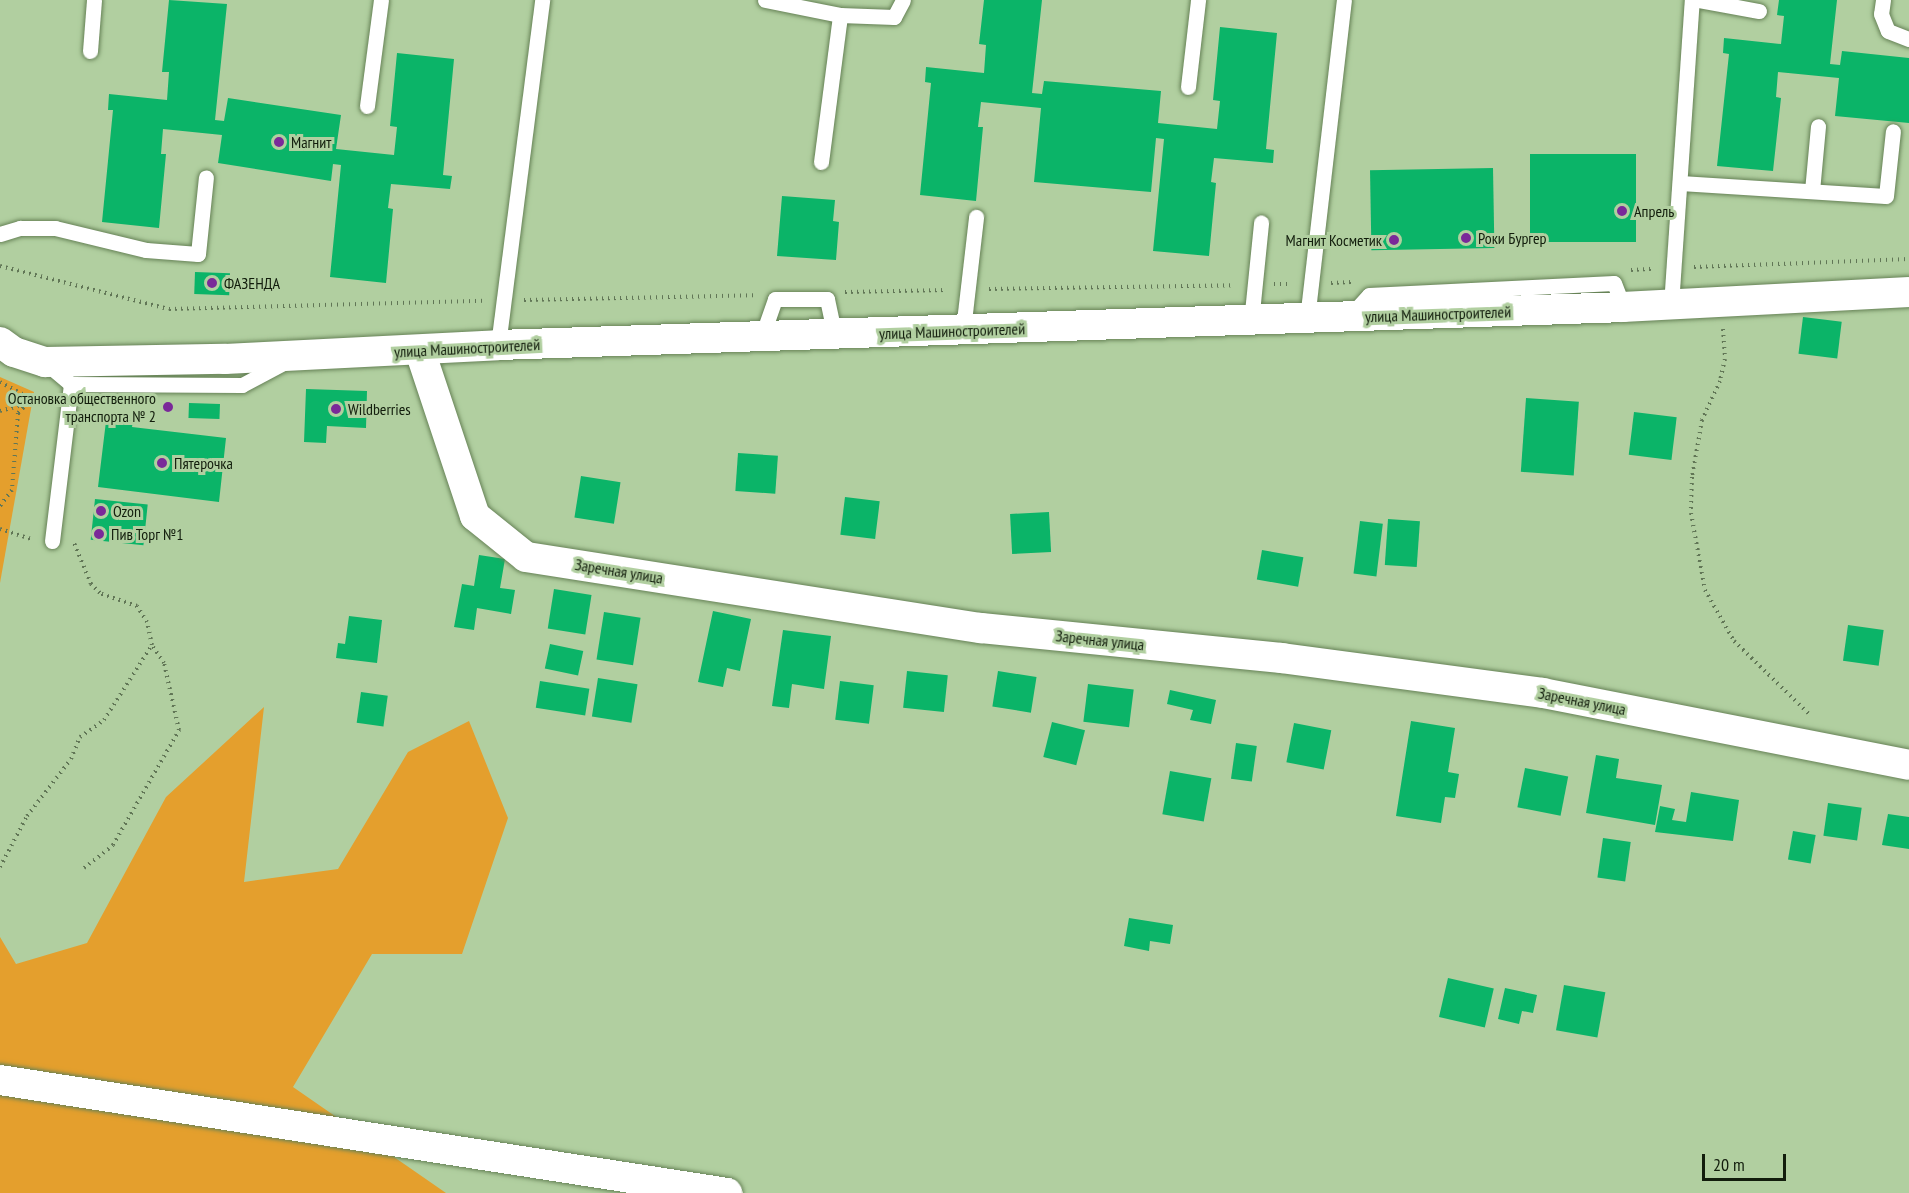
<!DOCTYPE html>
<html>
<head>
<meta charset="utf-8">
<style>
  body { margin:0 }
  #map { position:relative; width:1909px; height:1193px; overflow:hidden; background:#b1cfa0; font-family:"PT Sans Narrow",sans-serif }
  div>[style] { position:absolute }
  .green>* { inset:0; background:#e49f2d }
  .building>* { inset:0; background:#0bb468; transform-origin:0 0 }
  .path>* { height:4px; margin-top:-2px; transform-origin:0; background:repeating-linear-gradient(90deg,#617656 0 1.5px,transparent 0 6px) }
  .roads { filter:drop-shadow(0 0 2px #668256) drop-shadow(0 0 2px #668256) }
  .service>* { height:15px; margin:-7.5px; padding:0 7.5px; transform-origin:7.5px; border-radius:7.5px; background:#fff }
  .minor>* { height:30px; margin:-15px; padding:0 15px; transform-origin:15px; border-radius:15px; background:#fff }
  .dots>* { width:16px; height:16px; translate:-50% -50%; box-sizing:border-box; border:3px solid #b1cfa0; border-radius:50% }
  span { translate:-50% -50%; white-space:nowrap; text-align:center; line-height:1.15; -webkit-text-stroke:6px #b1cfa0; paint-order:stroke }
  .poi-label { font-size:16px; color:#121d0c }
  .left { translate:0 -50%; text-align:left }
  .right { translate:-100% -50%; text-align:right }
  .street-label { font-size:16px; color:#121d0c }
  .scale { position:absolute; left:1702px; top:1154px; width:84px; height:27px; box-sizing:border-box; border:3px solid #121d0c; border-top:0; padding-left:8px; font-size:18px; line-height:21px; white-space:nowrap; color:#121d0c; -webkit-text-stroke:4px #b1cfa0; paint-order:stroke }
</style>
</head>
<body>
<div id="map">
  <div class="green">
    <div style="clip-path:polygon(0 377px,34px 392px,0 583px)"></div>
    <div style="clip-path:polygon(264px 707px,244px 882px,338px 869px,408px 752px,469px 721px,508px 818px,462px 954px,372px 954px,293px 1087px,446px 1193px,0 1193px,0 937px,16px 964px,87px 943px,166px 797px)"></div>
  </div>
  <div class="building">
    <div style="clip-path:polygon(169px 0,227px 4px,215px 120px,224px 121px,228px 98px,341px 115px,336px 149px,394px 155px,397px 127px,390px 126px,397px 53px,454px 59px,443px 175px,452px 176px,450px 189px,391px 184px,388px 208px,393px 209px,386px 283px,330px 277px,341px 165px,333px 164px,331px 181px,218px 163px,222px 135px,163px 129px,161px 154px,166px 154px,159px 228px,102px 222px,113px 110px,108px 110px,109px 94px,167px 100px,169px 72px,162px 72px)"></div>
    <div style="clip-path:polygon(984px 0,1042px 0,1032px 93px,1042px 94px,1044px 81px,1161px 91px,1158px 123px,1217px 129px,1220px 101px,1213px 100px,1220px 27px,1277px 33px,1266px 149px,1274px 150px,1273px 163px,1214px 158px,1211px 182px,1216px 183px,1209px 256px,1153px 251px,1164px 139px,1156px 138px,1151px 192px,1034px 182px,1041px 108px,981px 102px,978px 127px,983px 127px,976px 201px,920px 195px,931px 83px,925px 82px,926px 67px,984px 73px,986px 45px,979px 44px)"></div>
    <div style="clip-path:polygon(1779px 0,1837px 0,1830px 64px,1840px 65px,1842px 51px,1909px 58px,1909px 123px,1835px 116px,1839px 78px,1778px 72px,1776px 97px,1781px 98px,1773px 171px,1717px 166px,1729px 54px,1723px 53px,1724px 38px,1781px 44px,1784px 16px,1777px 15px)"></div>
    <div style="left:1636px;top:154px;width:88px;height:106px;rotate:90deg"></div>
    <div style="left:1493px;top:168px;width:80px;height:123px;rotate:89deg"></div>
    <div style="clip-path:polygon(782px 196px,835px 200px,833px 221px,839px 222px,836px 260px,777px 256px)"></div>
    <div style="left:195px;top:272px;width:35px;height:22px;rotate:2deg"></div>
    <div style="left:1803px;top:317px;width:39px;height:37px;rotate:7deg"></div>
    <div style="clip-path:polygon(306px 389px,367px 391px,366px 428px,327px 426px,326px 443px,304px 442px)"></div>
    <div style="left:1526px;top:398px;width:53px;height:74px;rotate:4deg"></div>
    <div style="left:189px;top:403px;width:31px;height:15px;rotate:2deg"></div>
    <div style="left:1634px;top:412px;width:43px;height:43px;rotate:7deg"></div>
    <div style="clip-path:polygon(107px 413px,134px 416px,132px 427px,226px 438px,219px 502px,98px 487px)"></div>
    <div style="left:738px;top:453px;width:40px;height:38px;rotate:4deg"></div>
    <div style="left:581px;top:476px;width:40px;height:42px;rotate:9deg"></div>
    <div style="left:845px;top:497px;width:35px;height:38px;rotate:7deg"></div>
    <div style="left:95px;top:499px;width:53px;height:41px;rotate:6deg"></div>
    <div style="left:1049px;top:512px;width:40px;height:39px;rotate:87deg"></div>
    <div style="left:1388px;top:519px;width:32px;height:46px;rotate:4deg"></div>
    <div style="left:1360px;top:521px;width:23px;height:53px;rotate:7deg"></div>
    <div style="left:1262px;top:550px;width:42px;height:30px;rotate:10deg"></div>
    <div style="clip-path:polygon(479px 555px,505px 559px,500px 588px,515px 590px,511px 614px,477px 608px,474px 630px,454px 627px,462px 584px,474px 586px)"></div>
    <div style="left:554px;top:589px;width:38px;height:40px;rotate:9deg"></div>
    <div style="clip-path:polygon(713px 611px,751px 619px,740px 671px,727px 668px,723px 687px,698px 682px)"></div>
    <div style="left:604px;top:612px;width:37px;height:48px;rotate:9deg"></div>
    <div style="clip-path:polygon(349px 616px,382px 620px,377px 663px,336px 658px,338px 643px,345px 644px)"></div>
    <div style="left:1848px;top:625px;width:36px;height:36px;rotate:8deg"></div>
    <div style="clip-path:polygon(783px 630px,831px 636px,824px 689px,792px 684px,789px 708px,772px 706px)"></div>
    <div style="left:550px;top:644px;width:34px;height:25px;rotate:12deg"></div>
    <div style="left:907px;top:671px;width:41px;height:37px;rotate:6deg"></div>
    <div style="left:998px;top:671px;width:39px;height:36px;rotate:9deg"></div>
    <div style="left:598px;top:678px;width:40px;height:39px;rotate:9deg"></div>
    <div style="left:540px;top:681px;width:50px;height:27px;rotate:9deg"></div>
    <div style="left:840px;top:681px;width:34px;height:39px;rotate:7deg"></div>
    <div style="left:1088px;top:684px;width:46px;height:38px;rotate:7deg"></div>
    <div style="clip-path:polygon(1170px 690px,1216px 700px,1211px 724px,1190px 720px,1193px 710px,1167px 704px)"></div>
    <div style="left:361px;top:692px;width:27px;height:31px;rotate:8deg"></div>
    <div style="clip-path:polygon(1411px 721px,1455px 728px,1448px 772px,1459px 774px,1455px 798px,1445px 797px,1441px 823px,1396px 816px)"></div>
    <div style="left:1052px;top:722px;width:34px;height:36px;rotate:14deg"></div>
    <div style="left:1294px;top:723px;width:38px;height:40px;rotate:11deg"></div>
    <div style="left:1236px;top:743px;width:21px;height:36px;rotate:8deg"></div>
    <div style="clip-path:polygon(1596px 755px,1619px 759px,1616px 778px,1662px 785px,1655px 825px,1586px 813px)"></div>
    <div style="left:1525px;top:768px;width:44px;height:40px;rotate:11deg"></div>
    <div style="left:1170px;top:771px;width:42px;height:44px;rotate:10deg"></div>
    <div style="clip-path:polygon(1691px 792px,1739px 800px,1733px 841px,1655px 832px,1660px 806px,1675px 809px,1672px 820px,1686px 822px)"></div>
    <div style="left:1828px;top:803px;width:34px;height:33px;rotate:8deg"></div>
    <div style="clip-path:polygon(1888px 814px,1909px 817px,1909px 849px,1882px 845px)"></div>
    <div style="left:1793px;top:831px;width:23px;height:29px;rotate:10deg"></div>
    <div style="left:1603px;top:838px;width:28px;height:40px;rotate:8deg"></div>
    <div style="clip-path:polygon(1129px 918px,1173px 925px,1170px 944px,1150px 941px,1149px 951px,1124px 946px)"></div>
    <div style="left:1448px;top:978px;width:47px;height:40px;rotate:13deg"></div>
    <div style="left:1564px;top:985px;width:42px;height:46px;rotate:10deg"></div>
    <div style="clip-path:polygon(1505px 988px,1537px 995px,1533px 1013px,1522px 1011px,1519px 1024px,1498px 1019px)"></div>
  </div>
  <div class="path">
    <div style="left:0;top:266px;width:174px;rotate:14.3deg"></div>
    <div style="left:169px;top:309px;width:315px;rotate:-1.5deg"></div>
    <div style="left:1694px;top:267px;width:215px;rotate:-2.1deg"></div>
    <div style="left:1631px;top:270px;width:22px;rotate:-3deg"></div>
    <div style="left:1331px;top:283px;width:20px;rotate:-3deg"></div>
    <div style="left:1274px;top:284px;width:17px"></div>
    <div style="left:989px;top:289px;width:245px;rotate:-0.9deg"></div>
    <div style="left:845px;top:292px;width:101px;rotate:-1.1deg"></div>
    <div style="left:524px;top:300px;width:230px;rotate:-1.2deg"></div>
    <div style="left:1723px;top:329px;width:30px;rotate:86deg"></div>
    <div style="left:1725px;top:359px;width:23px;rotate:103deg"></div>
    <div style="left:1720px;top:381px;width:43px;rotate:114.8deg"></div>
    <div style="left:1702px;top:420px;width:58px;rotate:100deg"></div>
    <div style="left:1692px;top:477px;width:36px;rotate:92deg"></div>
    <div style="left:1691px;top:513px;width:78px;rotate:79.7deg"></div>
    <div style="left:1705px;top:590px;width:59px;rotate:60.4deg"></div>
    <div style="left:1734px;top:641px;width:106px;rotate:44.2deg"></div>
    <div style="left:0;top:382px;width:36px;rotate:28deg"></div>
    <div style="left:32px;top:399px;width:20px;rotate:135deg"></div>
    <div style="left:18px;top:413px;width:77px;rotate:94.5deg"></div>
    <div style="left:12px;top:490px;width:20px;rotate:127deg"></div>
    <div style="left:0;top:411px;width:50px;rotate:-15.2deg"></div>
    <div style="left:0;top:529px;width:33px;rotate:18deg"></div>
    <div style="left:0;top:867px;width:58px;rotate:-62.1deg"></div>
    <div style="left:27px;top:816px;width:72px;rotate:-52.3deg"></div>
    <div style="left:71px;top:759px;width:24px;rotate:-68deg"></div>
    <div style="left:80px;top:737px;width:29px;rotate:-35deg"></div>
    <div style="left:104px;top:720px;width:89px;rotate:-57.4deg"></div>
    <div style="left:152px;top:645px;width:24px;rotate:-102deg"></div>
    <div style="left:147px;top:622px;width:19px;rotate:-122deg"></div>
    <div style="left:137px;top:606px;width:39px;rotate:-161deg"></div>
    <div style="left:100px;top:593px;width:13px;rotate:-135deg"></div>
    <div style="left:91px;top:584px;width:44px;rotate:-112.5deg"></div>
    <div style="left:84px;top:868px;width:37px;rotate:-38deg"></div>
    <div style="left:113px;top:845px;width:133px;rotate:-60.1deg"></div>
    <div style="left:179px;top:730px;width:69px;rotate:-102.6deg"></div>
    <div style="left:164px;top:663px;width:22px;rotate:-124deg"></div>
  </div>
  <div class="roads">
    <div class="service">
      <div style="left:765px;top:0;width:76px;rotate:11.3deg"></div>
      <div style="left:840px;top:15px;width:54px;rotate:2.1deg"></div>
      <div style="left:894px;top:17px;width:19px;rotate:-62deg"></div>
      <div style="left:1699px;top:0;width:61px;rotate:10.4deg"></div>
      <div style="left:1883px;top:0;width:14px;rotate:98deg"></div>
      <div style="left:1881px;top:14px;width:18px;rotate:68deg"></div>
      <div style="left:1888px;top:31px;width:22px;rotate:21deg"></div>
      <div style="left:90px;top:51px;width:51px;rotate:-85.5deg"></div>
      <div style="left:1188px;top:87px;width:88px;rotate:-83.4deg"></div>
      <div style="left:367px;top:106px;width:107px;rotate:-82.5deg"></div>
      <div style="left:821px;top:162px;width:148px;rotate:-82.6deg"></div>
      <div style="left:1680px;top:183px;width:206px;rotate:3.6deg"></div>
      <div style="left:1886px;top:196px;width:65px;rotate:-83.9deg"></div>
      <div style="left:1812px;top:191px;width:65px;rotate:-84.7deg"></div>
      <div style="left:0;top:234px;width:21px;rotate:-17deg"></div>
      <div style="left:20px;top:228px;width:35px"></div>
      <div style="left:55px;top:228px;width:94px;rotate:13.6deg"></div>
      <div style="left:146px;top:250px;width:52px;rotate:4.4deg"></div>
      <div style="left:198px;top:254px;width:77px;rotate:-84.1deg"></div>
      <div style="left:1671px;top:305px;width:306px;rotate:-86.1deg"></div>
      <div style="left:1350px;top:316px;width:28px;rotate:-48deg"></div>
      <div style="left:1369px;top:295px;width:245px;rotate:-2.8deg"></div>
      <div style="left:1614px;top:283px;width:26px;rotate:69deg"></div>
      <div style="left:1307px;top:319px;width:321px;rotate:-83.4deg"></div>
      <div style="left:1251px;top:322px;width:100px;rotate:-84.2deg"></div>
      <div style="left:963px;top:330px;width:114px;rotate:-83.4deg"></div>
      <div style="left:761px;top:339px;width:42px;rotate:-70.7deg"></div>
      <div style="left:775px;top:299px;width:52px"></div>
      <div style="left:827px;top:299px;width:38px;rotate:78deg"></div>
      <div style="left:498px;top:345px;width:348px;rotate:-82.7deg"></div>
      <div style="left:47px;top:364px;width:31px;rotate:40deg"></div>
      <div style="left:71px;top:384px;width:171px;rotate:0.3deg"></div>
      <div style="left:242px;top:385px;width:47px;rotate:-28.2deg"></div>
      <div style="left:52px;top:541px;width:158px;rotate:-83.1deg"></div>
    </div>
    <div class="minor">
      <div style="left:0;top:342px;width:17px;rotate:36deg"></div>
      <div style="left:14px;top:352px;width:33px;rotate:18deg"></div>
      <div style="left:45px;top:362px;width:180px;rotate:-1deg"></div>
      <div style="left:225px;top:359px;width:273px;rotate:-2.9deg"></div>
      <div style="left:498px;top:345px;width:1126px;rotate:-1.93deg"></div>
      <div style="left:1623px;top:307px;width:286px;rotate:-3deg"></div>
      <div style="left:420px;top:351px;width:174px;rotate:71.6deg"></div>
      <div style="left:475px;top:516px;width:65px;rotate:38.8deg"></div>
      <div style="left:526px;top:557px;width:461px;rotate:8.9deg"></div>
      <div style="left:981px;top:628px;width:302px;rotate:5.7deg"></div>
      <div style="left:1282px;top:658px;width:263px;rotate:7.6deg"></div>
      <div style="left:1543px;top:693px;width:373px;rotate:11.1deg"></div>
      <div style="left:0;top:1080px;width:736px;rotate:8.83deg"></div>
    </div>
  </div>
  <div class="dots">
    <div style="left:279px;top:142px;background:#7a2999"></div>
    <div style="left:1622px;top:211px;background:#7a2999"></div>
    <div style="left:1466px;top:238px;background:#7a2999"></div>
    <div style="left:1394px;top:240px;background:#7a2999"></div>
    <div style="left:212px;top:283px;background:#7a2999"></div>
    <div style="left:168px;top:407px;background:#7a2999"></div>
    <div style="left:336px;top:409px;background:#7a2999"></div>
    <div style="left:162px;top:463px;background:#7a2999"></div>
    <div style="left:101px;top:511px;background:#7a2999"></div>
    <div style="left:99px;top:534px;background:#7a2999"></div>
  </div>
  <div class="poi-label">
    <span class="left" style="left:291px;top:142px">Магнит</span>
    <span class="left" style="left:1634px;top:211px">Апрель</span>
    <span class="left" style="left:1478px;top:238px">Роки Бургер</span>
    <span class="right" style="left:1382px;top:240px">Магнит Косметик</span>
    <span class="left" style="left:224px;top:283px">ФАЗЕНДА</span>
    <span class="right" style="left:156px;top:407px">Остановка общественного<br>транспорта № 2</span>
    <span class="left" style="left:348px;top:409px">Wildberries</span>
    <span class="left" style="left:174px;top:463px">Пятерочка</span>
    <span class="left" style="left:113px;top:511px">Ozon</span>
    <span class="left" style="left:111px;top:534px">Пив Торг №1</span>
  </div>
  <div class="street-label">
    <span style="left:1438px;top:314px;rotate:-2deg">улица Машиностроителей</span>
    <span style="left:952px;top:331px;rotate:-2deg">улица Машиностроителей</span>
    <span style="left:467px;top:348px;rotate:-3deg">улица Машиностроителей</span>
    <span style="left:619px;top:571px;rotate:9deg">Заречная улица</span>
    <span style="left:1100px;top:640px;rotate:6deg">Заречная улица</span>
    <span style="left:1582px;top:701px;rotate:11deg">Заречная улица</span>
  </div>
  <div class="scale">20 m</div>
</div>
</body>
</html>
